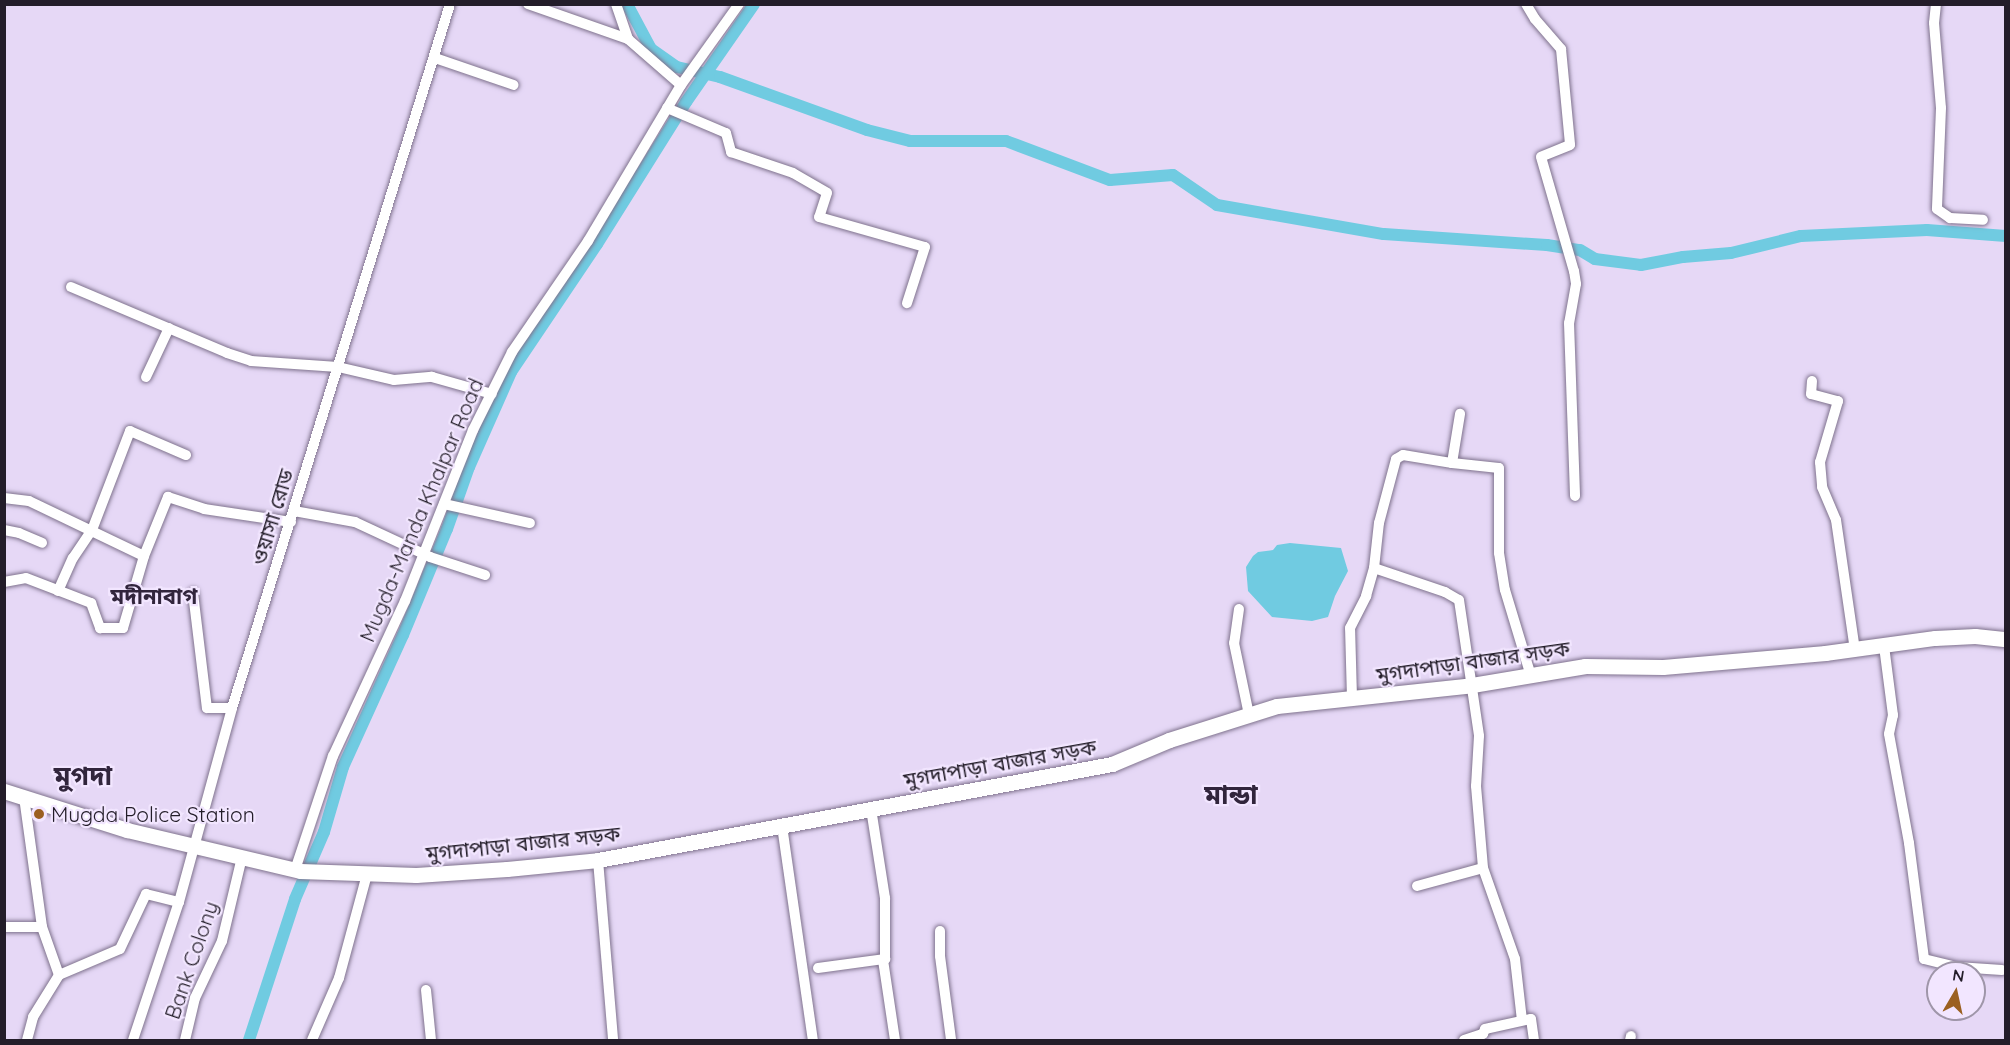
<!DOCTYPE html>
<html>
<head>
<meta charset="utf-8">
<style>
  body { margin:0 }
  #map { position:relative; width:2010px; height:1045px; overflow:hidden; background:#e6d8f6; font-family:Quicksand,"Noto Sans Bengali",sans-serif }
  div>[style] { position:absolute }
  .water>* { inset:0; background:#70cbe1 }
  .canal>* { height:12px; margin:-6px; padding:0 6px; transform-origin:6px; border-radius:6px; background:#70cbe1 }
  .roads { filter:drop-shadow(0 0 2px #7f728d) drop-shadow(0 0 2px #7f728d) }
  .street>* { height:10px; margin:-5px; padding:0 5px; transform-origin:5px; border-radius:5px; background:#fff }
  .secondary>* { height:15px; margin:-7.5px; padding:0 7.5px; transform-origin:7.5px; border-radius:7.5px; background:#fff }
  .dots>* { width:16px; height:16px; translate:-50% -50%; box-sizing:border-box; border:3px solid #f2e6ff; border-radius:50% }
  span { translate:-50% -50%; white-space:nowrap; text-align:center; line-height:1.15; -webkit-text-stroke:4.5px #f2e6ff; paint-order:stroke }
  .street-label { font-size:21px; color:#231d29 }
  .poi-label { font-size:21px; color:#231d29 }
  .left { translate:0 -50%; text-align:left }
  .neighbourhood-label { font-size:22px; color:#31253c; font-weight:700 }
  .district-label { font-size:27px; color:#31253c; font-weight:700 }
  .frame { position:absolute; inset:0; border:6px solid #231d29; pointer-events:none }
  .north { position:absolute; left:1926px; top:961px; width:60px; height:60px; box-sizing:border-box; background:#f2e6ff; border:2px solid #9f96a9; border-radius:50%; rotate:9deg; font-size:16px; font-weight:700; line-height:24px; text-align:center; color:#231d29 }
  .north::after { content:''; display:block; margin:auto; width:21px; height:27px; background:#9b6021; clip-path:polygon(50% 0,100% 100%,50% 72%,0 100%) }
</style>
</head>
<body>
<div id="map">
  <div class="water">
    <div style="clip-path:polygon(1290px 543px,1341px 548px,1348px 571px,1335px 596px,1328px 617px,1312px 621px,1272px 617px,1248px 591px,1246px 567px,1253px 556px,1258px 552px,1273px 550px,1277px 545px)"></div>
  </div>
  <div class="canal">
    <div style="left:627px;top:4px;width:51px;rotate:61.9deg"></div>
    <div style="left:651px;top:49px;width:32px;rotate:35deg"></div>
    <div style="left:677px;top:67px;width:44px;rotate:13.1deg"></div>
    <div style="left:720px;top:77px;width:156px;rotate:19.8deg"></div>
    <div style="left:867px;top:130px;width:44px;rotate:14.3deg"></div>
    <div style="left:910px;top:141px;width:96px"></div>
    <div style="left:1006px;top:141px;width:111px;rotate:20.6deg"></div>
    <div style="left:1110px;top:180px;width:63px;rotate:-4.5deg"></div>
    <div style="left:1173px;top:175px;width:53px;rotate:34.3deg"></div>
    <div style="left:1217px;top:205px;width:169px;rotate:9.9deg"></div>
    <div style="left:1384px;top:234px;width:163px;rotate:3.9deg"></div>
    <div style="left:1547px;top:245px;width:33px;rotate:9deg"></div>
    <div style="left:1580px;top:250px;width:17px;rotate:31deg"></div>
    <div style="left:1595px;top:259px;width:46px;rotate:7.4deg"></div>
    <div style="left:1641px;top:265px;width:43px;rotate:-10.8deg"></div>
    <div style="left:1683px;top:257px;width:48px;rotate:-4.8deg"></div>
    <div style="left:1731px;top:253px;width:72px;rotate:-13.7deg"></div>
    <div style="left:1801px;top:236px;width:126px;rotate:-2.7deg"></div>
    <div style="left:1927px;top:230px;width:79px;rotate:4.3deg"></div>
    <div style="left:249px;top:1040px;width:148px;rotate:-71.9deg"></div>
    <div style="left:295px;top:899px;width:73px;rotate:-66.6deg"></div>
    <div style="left:324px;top:832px;width:68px;rotate:-73.7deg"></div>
    <div style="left:343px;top:767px;width:145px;rotate:-65.6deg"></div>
    <div style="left:403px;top:635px;width:115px;rotate:-67.5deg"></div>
    <div style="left:447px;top:529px;width:66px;rotate:-70.5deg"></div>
    <div style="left:469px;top:467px;width:104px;rotate:-66.1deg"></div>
    <div style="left:511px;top:372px;width:154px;rotate:-56.1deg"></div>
    <div style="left:597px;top:244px;width:168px;rotate:-57.9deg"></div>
    <div style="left:686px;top:102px;width:119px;rotate:-55.2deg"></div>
  </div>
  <div class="roads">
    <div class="street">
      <div style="left:528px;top:4px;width:106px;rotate:19.3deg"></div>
      <div style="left:628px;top:39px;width:70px;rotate:41deg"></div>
      <div style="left:616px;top:4px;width:37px;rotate:71deg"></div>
      <div style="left:1526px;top:4px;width:17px;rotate:59deg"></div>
      <div style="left:1535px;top:19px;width:40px;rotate:49deg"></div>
      <div style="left:1561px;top:49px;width:96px;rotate:84.6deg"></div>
      <div style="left:1570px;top:145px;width:31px;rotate:158deg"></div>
      <div style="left:1541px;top:157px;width:119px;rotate:73.9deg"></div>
      <div style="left:1574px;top:271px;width:13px;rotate:81deg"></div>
      <div style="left:1576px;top:284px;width:40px;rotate:100deg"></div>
      <div style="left:1569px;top:323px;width:173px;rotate:88deg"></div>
      <div style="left:1936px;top:4px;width:19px;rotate:96deg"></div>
      <div style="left:1934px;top:23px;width:85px;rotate:85.3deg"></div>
      <div style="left:1941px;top:108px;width:101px;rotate:92.3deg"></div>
      <div style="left:1937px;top:209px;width:16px;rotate:35deg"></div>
      <div style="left:1950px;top:218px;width:33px;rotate:3deg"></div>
      <div style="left:435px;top:58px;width:83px;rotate:18.9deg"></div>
      <div style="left:667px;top:108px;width:64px;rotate:23deg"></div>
      <div style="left:726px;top:133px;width:20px;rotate:75deg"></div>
      <div style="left:731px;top:152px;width:65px;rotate:18.7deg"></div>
      <div style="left:793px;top:173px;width:39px;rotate:30deg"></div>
      <div style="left:827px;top:193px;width:25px;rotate:108deg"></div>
      <div style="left:819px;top:217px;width:110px;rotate:15.8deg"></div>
      <div style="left:925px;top:247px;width:59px;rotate:107.8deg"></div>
      <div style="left:71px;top:287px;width:169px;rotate:22.9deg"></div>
      <div style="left:227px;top:353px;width:25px;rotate:18deg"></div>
      <div style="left:251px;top:361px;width:87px;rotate:3.9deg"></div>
      <div style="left:338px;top:367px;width:57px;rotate:13.1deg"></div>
      <div style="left:394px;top:380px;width:38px;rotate:-5deg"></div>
      <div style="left:432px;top:377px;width:62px;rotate:15.8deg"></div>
      <div style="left:146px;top:377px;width:54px;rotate:-64.9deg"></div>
      <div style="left:1812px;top:381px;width:13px;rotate:94deg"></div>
      <div style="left:1811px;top:394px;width:28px;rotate:15deg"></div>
      <div style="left:1838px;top:401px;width:64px;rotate:106.4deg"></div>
      <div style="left:1820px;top:462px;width:25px;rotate:85deg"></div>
      <div style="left:1822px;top:487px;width:36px;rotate:67deg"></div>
      <div style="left:1836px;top:520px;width:131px;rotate:81.7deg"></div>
      <div style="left:1452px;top:463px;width:47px;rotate:6.1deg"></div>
      <div style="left:1499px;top:468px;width:85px;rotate:90deg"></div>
      <div style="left:1499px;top:553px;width:37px;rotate:81deg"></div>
      <div style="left:1505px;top:590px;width:87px;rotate:73.2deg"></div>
      <div style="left:4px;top:498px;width:25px;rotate:7deg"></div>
      <div style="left:29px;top:501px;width:127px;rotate:25.6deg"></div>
      <div style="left:444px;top:504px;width:88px;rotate:12.5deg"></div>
      <div style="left:294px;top:511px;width:62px;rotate:10.2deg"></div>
      <div style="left:355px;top:522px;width:83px;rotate:25deg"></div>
      <div style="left:430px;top:557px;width:58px;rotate:18.1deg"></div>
      <div style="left:4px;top:530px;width:15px;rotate:11deg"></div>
      <div style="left:19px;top:533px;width:25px;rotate:23deg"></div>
      <div style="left:1374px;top:568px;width:75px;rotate:18.7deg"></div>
      <div style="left:1445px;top:592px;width:16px;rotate:30deg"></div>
      <div style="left:1459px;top:600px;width:137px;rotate:81.6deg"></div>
      <div style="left:1479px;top:736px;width:50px;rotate:93.4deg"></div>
      <div style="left:1476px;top:786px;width:82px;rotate:85.1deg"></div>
      <div style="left:1483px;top:868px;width:96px;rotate:70.6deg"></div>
      <div style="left:1515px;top:959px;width:61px;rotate:83.5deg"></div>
      <div style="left:4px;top:582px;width:22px;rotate:-10deg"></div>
      <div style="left:26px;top:578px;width:70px;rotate:21deg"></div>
      <div style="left:91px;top:603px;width:27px;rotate:70deg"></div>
      <div style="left:100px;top:628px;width:23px"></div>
      <div style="left:123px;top:628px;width:75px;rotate:-73.7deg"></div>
      <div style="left:144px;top:556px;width:64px;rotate:-67.9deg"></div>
      <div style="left:168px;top:497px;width:38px;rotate:18deg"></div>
      <div style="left:204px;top:509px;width:88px;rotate:8.5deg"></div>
      <div style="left:58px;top:591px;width:36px;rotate:-66deg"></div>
      <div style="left:73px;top:558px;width:34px;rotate:-56deg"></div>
      <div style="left:92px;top:530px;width:106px;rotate:-69deg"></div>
      <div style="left:130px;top:431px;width:61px;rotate:23.2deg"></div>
      <div style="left:193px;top:593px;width:116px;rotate:83.1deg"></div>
      <div style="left:207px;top:708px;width:25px"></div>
      <div style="left:1239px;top:609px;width:34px;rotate:98deg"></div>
      <div style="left:1234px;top:643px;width:74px;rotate:78.2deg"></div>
      <div style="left:1884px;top:646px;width:70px;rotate:82.6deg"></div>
      <div style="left:1893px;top:715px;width:19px;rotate:102deg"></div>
      <div style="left:1889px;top:734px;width:111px;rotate:79.6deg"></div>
      <div style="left:1909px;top:843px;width:117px;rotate:82.6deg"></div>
      <div style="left:1924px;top:959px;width:34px;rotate:14deg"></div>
      <div style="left:1957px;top:967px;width:45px;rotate:3.8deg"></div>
      <div style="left:1352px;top:698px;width:70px;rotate:-91.6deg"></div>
      <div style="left:1350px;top:628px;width:36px;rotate:-63deg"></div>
      <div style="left:1366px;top:596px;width:29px;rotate:-74deg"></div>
      <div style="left:1374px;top:568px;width:45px;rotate:-83.7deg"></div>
      <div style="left:1379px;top:523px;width:66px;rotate:-75.1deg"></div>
      <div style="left:1396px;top:459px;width:8px;rotate:-30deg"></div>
      <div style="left:1403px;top:455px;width:50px;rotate:9.3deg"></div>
      <div style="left:1452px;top:463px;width:50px;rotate:-80.7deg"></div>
      <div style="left:24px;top:797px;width:131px;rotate:82.1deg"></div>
      <div style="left:42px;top:927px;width:51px;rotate:70.5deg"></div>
      <div style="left:782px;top:826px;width:216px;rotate:81.8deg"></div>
      <div style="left:598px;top:860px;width:181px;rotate:85.2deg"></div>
      <div style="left:295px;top:870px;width:120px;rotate:-71.6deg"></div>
      <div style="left:333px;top:756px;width:171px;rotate:-65.1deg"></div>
      <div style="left:405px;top:601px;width:184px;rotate:-68.3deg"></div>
      <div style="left:473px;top:430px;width:87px;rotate:-63.4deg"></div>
      <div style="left:512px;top:352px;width:135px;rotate:-55.6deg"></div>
      <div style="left:588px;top:241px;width:182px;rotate:-59.2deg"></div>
      <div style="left:681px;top:85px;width:100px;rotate:-54.4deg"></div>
      <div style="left:1417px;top:886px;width:68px;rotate:-15.3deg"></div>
      <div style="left:4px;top:927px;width:38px"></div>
      <div style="left:940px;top:931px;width:25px;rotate:90deg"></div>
      <div style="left:940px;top:956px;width:85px;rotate:82.5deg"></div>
      <div style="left:883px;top:960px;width:81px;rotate:81.5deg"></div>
      <div style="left:818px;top:968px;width:68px;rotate:-7.7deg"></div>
      <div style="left:885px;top:959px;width:61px;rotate:-90deg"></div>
      <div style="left:885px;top:898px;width:90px;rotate:-98.9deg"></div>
      <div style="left:426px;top:990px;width:50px;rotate:84.3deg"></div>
      <div style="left:27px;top:1040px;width:24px;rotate:-75deg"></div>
      <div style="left:33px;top:1017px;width:49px;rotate:-58.2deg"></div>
      <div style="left:59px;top:975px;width:66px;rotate:-23.1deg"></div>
      <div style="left:120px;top:949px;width:61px;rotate:-64.7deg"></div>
      <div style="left:146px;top:894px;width:34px;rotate:14deg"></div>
      <div style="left:133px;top:1040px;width:145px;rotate:-71.6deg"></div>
      <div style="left:179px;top:902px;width:201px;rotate:-74.7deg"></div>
      <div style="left:232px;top:708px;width:737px;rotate:-72.79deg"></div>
      <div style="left:185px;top:1040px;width:43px;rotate:-76.6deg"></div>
      <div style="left:195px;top:998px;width:63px;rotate:-64.7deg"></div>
      <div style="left:222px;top:941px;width:86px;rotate:-76.6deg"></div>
      <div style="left:312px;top:1040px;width:68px;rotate:-66.5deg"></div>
      <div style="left:339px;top:978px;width:108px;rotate:-74.9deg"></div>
      <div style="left:1464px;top:1040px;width:20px;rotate:-18deg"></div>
      <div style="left:1483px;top:1034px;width:5px;rotate:-68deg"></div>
      <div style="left:1485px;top:1029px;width:47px;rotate:-12.3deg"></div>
      <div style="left:1531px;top:1019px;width:21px;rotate:82deg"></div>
      <div style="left:1630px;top:1040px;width:4px;rotate:-76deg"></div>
    </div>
    <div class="secondary">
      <div style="left:4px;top:791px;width:129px;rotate:17.6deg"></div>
      <div style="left:127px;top:830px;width:178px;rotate:13.3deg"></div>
      <div style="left:300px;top:871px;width:116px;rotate:2deg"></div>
      <div style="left:416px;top:875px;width:91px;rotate:-3.8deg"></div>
      <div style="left:507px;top:869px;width:91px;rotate:-5.6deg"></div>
      <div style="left:598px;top:860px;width:523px;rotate:-10.58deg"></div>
      <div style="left:1112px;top:764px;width:62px;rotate:-22.8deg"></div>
      <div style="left:1169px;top:740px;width:113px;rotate:-17.5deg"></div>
      <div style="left:1277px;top:706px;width:196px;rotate:-6.1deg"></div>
      <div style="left:1472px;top:685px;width:115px;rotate:-9.5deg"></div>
      <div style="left:1585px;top:666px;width:78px;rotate:0.7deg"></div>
      <div style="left:1663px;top:667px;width:163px;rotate:-4.9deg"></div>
      <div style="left:1825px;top:653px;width:111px;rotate:-7.8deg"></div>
      <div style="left:1935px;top:638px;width:40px;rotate:-2.9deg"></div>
      <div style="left:1975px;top:636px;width:31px;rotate:6deg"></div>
    </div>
  </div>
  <div class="dots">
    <div style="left:39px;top:814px;background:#9b6021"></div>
  </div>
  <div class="street-label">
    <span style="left:421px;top:510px;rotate:-67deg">Mugda-Manda Khalpar Road</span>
    <span style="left:272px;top:517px;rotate:-73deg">ওয়াসা রোড</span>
    <span style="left:1473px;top:661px;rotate:-8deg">মুগদাপাড়া বাজার সড়ক</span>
    <span style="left:1000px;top:763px;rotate:-10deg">মুগদাপাড়া বাজার সড়ক</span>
    <span style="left:523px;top:843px;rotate:-6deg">মুগদাপাড়া বাজার সড়ক</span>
    <span style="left:191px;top:960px;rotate:-71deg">Bank Colony</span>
  </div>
  <div class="poi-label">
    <span class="left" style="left:51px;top:814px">Mugda Police Station</span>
  </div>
  <div class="neighbourhood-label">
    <span style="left:154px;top:597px">মদীনাবাগ</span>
  </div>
  <div class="district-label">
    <span style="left:83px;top:776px">মুগদা</span>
    <span style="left:1231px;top:795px">মান্ডা</span>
  </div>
  <div class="frame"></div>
  <div class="north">N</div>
</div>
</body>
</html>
